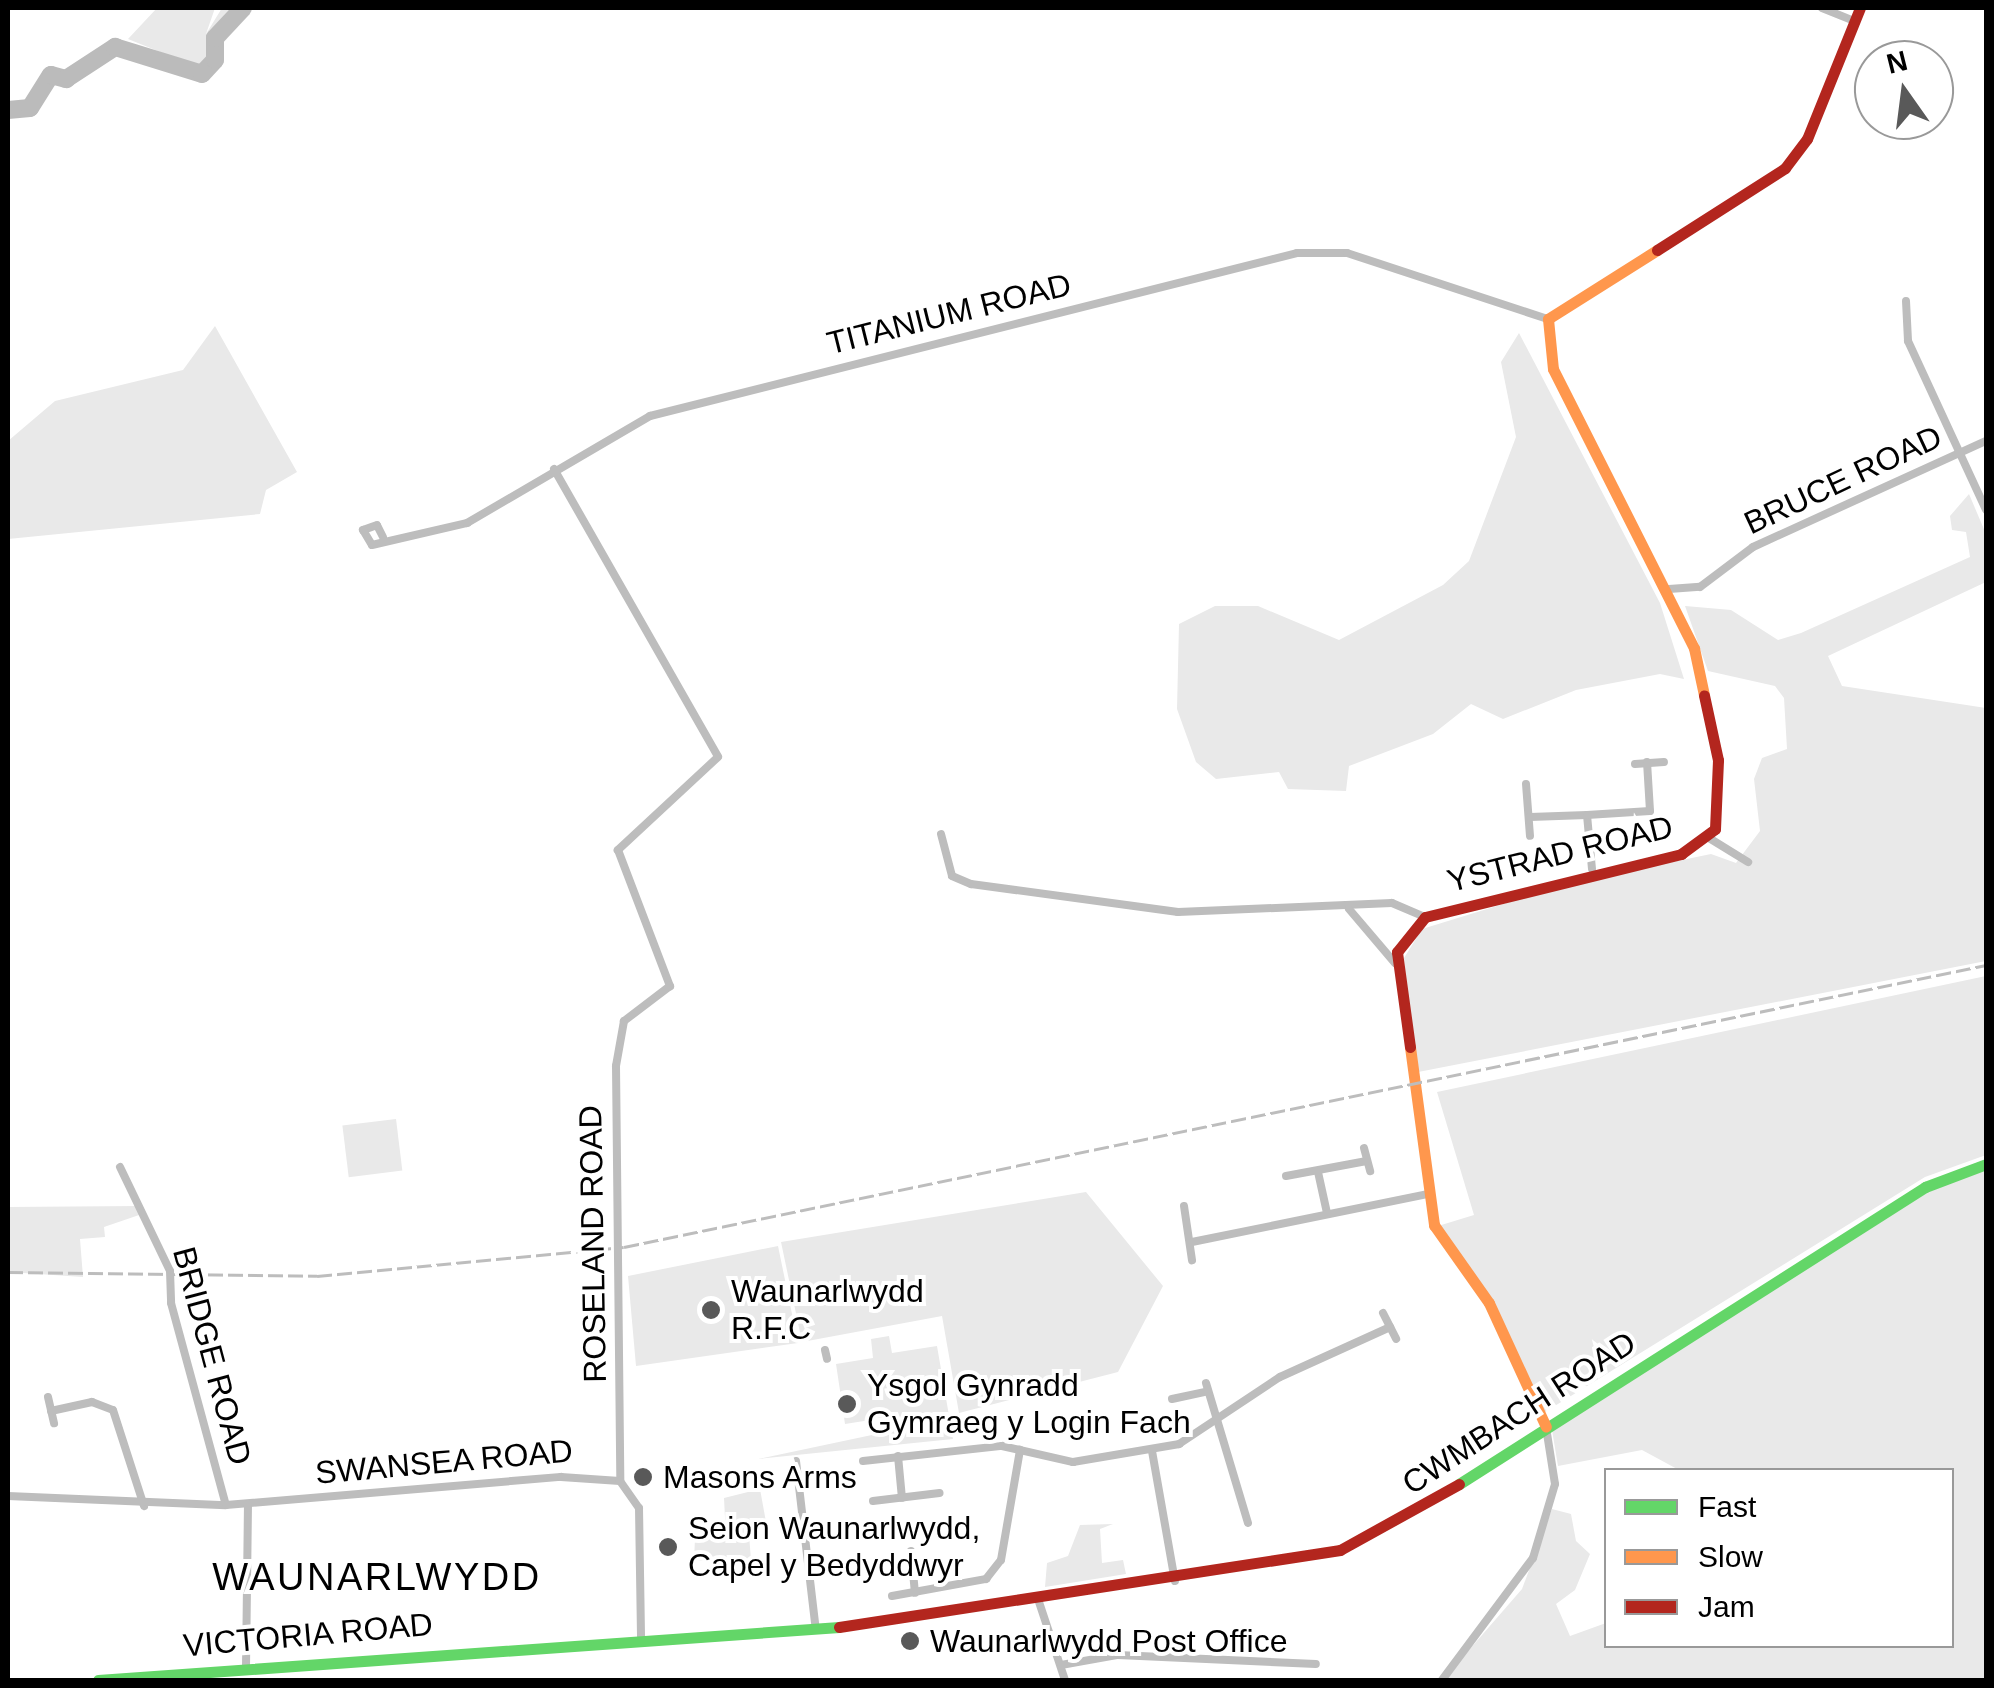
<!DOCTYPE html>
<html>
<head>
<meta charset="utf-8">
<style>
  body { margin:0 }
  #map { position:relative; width:1994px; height:1688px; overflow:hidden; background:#fff; font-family:Arial,sans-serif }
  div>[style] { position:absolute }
  .green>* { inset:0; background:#e9e9e9; transform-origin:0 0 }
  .river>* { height:18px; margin:-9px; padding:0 9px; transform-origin:9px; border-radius:9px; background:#bbb }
  .street>* { height:8px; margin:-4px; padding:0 4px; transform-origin:4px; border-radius:4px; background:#bdbdbd }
  .fast>* { height:11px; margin:-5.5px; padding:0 5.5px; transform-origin:5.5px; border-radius:5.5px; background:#63d668 }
  .slow>* { height:11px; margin:-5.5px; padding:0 5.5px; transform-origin:5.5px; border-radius:5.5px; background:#ff974d }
  .jam>* { height:11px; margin:-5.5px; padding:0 5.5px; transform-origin:5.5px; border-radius:5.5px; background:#b3261e }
  .rail>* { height:2.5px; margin-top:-1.25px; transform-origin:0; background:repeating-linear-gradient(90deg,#bdbdbd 0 15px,transparent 0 20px) }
  .street-bridge>* { height:8px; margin:-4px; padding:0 4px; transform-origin:4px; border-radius:4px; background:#bdbdbd }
  .dots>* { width:28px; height:28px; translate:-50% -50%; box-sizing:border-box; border:5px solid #fff; border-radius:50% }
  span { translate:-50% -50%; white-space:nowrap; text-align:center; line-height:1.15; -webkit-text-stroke:8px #fff; paint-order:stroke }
  .street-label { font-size:32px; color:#000 }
  .poi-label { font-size:32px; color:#000 }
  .left { translate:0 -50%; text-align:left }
  .quarter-label { font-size:38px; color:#000; letter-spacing:2.5px }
  .frame { position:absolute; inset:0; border:10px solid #000; pointer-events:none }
  .legend { position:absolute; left:1604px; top:1468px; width:350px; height:180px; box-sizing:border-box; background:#fff; border:2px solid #999; margin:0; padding:12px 18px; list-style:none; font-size:30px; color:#000 }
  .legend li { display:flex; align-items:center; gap:20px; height:50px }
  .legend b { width:50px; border:2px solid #999 }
  .north { position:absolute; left:1854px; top:40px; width:100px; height:100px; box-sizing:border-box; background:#fff; border:2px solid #999; border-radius:50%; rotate:346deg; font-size:28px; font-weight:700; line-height:40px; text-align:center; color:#000 }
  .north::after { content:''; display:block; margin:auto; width:35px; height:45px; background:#595959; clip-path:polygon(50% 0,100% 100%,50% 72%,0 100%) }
</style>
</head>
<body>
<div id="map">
  <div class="green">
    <div style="clip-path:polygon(157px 8px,215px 8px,206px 34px,222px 8px,232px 8px,200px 68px,128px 39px)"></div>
    <div style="clip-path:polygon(215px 326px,297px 472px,266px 490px,260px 514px,8px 539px,8px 441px,55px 401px,183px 370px)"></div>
    <div style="clip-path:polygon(1519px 333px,1660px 603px,1684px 679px,1660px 674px,1576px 690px,1503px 719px,1471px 704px,1433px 734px,1349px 766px,1346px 791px,1288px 789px,1279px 772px,1216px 779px,1196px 762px,1177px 709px,1179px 624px,1215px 606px,1258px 606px,1339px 640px,1443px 585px,1469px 561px,1516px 437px,1501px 362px)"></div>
    <div style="clip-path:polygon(1969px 494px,1986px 534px,1986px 582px,1828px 656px,1842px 686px,1986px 708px,1986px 961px,1413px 1073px,1404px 958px,1422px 929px,1571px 883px,1711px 854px,1736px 863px,1760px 831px,1754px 779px,1762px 758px,1787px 749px,1784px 698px,1775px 686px,1708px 671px,1685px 606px,1731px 610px,1778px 640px,1801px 633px,1970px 557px,1966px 532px,1952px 530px,1950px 516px)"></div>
    <div style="clip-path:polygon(1986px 976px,1986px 1155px,1925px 1177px,1545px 1412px,1490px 1301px,1438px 1226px,1474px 1215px,1437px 1092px)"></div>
    <div style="left:396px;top:1119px;width:52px;height:54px;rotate:83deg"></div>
    <div style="clip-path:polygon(1986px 1169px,1986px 1680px,1443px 1680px,1522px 1589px,1552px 1509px,1571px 1514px,1576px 1541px,1590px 1554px,1575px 1590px,1556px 1604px,1570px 1636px,1606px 1623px,1606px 1646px,1952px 1646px,1952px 1470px,1679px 1470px,1642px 1450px,1558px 1466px,1552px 1430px,1928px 1191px)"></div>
    <div style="clip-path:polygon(1086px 1192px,1163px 1286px,1118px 1372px,959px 1413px,942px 1316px,802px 1342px,781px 1242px)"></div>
    <div style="clip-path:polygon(139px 1206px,142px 1214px,104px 1227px,105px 1237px,80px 1239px,83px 1277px,8px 1272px,8px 1207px)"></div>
    <div style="clip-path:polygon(778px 1246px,798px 1343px,636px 1366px,628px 1276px)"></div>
    <div style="clip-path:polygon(889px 1336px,892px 1353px,937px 1346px,953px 1439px,758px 1459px,886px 1432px,883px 1418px,845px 1424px,836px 1364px,873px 1358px,871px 1339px)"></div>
    <div style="clip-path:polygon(760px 1489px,766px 1522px,748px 1522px,751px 1560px,694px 1561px,695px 1538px,726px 1538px,724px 1498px)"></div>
    <div style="clip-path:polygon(1113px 1524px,1100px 1529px,1102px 1563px,1123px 1560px,1126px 1574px,1045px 1587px,1047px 1563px,1068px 1556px,1080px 1525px)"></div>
  </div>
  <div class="river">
    <div style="left:8px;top:110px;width:22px;rotate:-5deg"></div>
    <div style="left:30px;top:108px;width:39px;rotate:-58deg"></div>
    <div style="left:51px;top:75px;width:16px;rotate:15deg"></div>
    <div style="left:66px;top:79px;width:59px;rotate:-33.1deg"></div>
    <div style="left:115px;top:47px;width:91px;rotate:17.2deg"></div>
    <div style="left:202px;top:74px;width:19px;rotate:-47deg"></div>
    <div style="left:215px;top:60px;width:22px;rotate:-90deg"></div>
    <div style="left:215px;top:38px;width:41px;rotate:-47deg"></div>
  </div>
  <div class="street">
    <div style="left:1822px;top:8px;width:35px;rotate:22deg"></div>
    <div style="left:1906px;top:301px;width:40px;rotate:87.1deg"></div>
    <div style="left:1908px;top:341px;width:186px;rotate:65.2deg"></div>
    <div style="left:554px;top:469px;width:331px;rotate:60.3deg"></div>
    <div style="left:718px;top:757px;width:137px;rotate:137.1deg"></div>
    <div style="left:618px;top:850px;width:146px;rotate:69.1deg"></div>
    <div style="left:670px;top:986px;width:58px;rotate:142.7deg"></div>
    <div style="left:624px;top:1021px;width:46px;rotate:100.1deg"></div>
    <div style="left:616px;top:1066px;width:415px;rotate:89.4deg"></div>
    <div style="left:383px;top:537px;width:13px;rotate:-117deg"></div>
    <div style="left:377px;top:525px;width:15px;rotate:160deg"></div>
    <div style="left:363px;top:530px;width:17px;rotate:59deg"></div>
    <div style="left:372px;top:545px;width:98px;rotate:-13deg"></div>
    <div style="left:467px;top:523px;width:212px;rotate:-30.3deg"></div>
    <div style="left:650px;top:416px;width:667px;rotate:-14.14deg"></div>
    <div style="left:1297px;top:253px;width:50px"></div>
    <div style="left:1347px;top:253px;width:212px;rotate:18.2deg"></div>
    <div style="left:1669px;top:589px;width:31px;rotate:-4deg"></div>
    <div style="left:1700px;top:587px;width:66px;rotate:-37deg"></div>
    <div style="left:1753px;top:547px;width:256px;rotate:-24.5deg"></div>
    <div style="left:1635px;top:764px;width:29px;rotate:-4deg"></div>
    <div style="left:1526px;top:784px;width:52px;rotate:85.6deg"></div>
    <div style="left:1530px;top:817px;width:57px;rotate:-2deg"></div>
    <div style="left:941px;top:834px;width:43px;rotate:75.3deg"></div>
    <div style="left:952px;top:876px;width:21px;rotate:23deg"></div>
    <div style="left:971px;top:884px;width:209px;rotate:7.7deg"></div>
    <div style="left:1178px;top:912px;width:214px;rotate:-2.4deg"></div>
    <div style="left:1392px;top:903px;width:36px;rotate:23deg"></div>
    <div style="left:1709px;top:838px;width:46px;rotate:31.6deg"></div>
    <div style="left:1592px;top:869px;width:54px;rotate:-95.3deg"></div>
    <div style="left:1587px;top:815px;width:63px;rotate:-3.6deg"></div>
    <div style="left:1650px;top:811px;width:49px;rotate:-93.5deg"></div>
    <div style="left:1349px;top:909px;width:71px;rotate:49.6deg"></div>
    <div style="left:1364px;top:1148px;width:24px;rotate:75deg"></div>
    <div style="left:120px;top:1167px;width:115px;rotate:64.3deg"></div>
    <div style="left:1318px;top:1172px;width:42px;rotate:77.6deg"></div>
    <div style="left:1286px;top:1176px;width:82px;rotate:-10.5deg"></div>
    <div style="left:1184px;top:1206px;width:55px;rotate:81.6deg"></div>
    <div style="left:1192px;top:1242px;width:240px;rotate:-11.5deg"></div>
    <div style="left:171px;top:1303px;width:209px;rotate:74.8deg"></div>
    <div style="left:1383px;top:1313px;width:29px;rotate:63deg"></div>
    <div style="left:825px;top:1350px;width:9px;rotate:77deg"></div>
    <div style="left:1206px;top:1383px;width:146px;rotate:73.3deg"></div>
    <div style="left:48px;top:1397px;width:27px;rotate:77deg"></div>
    <div style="left:1172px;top:1399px;width:34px;rotate:-12deg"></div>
    <div style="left:51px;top:1411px;width:42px;rotate:-12.4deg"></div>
    <div style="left:92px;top:1402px;width:22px;rotate:21deg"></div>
    <div style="left:113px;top:1410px;width:101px;rotate:72.1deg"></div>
    <div style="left:1152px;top:1451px;width:132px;rotate:80deg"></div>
    <div style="left:898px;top:1456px;width:42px;rotate:84.6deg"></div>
    <div style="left:796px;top:1461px;width:170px;rotate:83.3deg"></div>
    <div style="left:863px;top:1461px;width:140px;rotate:-6.2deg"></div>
    <div style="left:1002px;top:1446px;width:73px;rotate:12.7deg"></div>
    <div style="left:1073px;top:1462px;width:108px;rotate:-9.6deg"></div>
    <div style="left:1179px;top:1444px;width:121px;rotate:-33.6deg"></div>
    <div style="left:1280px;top:1377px;width:121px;rotate:-24.4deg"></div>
    <div style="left:8px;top:1496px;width:218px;rotate:2.4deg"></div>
    <div style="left:226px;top:1505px;width:336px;rotate:-4.8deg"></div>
    <div style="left:561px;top:1477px;width:59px;rotate:3.9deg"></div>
    <div style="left:620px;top:1481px;width:33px;rotate:55deg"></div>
    <div style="left:639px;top:1508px;width:130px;rotate:89.1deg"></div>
    <div style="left:873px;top:1501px;width:67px;rotate:-6.8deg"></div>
    <div style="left:911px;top:1551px;width:42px;rotate:84.6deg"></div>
    <div style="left:892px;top:1596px;width:96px;rotate:-10.3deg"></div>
    <div style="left:986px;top:1579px;width:24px;rotate:-52deg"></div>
    <div style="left:1001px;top:1560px;width:112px;rotate:-80.2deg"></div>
    <div style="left:1039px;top:1602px;width:82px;rotate:71.6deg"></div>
    <div style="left:1061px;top:1665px;width:58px;rotate:-10deg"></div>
    <div style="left:1118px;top:1655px;width:198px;rotate:2.6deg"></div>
    <div style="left:246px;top:1667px;width:163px;rotate:-89.3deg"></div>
    <div style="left:1442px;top:1680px;width:152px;rotate:-53.3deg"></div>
    <div style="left:1533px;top:1558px;width:77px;rotate:-73.4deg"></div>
    <div style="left:1555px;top:1484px;width:58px;rotate:-99deg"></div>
  </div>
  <div class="fast">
    <div style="left:1459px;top:1484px;width:553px;rotate:-32.51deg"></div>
    <div style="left:1925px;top:1187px;width:65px;rotate:-20.7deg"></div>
    <div style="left:98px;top:1680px;width:743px;rotate:-4.09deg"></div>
  </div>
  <div class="slow">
    <div style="left:1657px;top:250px;width:129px;rotate:147.7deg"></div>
    <div style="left:1548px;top:319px;width:50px;rotate:84.3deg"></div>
    <div style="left:1553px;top:369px;width:313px;rotate:63.2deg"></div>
    <div style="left:1694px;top:648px;width:48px;rotate:78deg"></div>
    <div style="left:1410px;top:1047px;width:180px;rotate:82.3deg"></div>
    <div style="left:1434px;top:1225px;width:95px;rotate:54.8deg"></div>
    <div style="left:1489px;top:1303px;width:136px;rotate:65.3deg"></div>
  </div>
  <div class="jam">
    <div style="left:1657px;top:250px;width:152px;rotate:-32.6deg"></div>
    <div style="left:1785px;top:168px;width:36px;rotate:-53deg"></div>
    <div style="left:1807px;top:139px;width:141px;rotate:-68deg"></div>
    <div style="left:1410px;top:1047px;width:96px;rotate:-97.8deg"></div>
    <div style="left:1397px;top:952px;width:45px;rotate:-51.3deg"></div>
    <div style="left:1425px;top:917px;width:264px;rotate:-13.8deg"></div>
    <div style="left:1681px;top:854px;width:42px;rotate:-36.3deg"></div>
    <div style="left:1715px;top:829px;width:69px;rotate:-87.5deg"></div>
    <div style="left:1718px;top:760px;width:66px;rotate:-102.2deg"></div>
    <div style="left:839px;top:1627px;width:507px;rotate:-8.74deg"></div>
    <div style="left:1340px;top:1550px;width:136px;rotate:-29deg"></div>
  </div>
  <div class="rail">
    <div style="left:8px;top:1272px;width:309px;rotate:0.7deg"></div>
    <div style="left:317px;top:1276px;width:308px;rotate:-5.4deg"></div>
    <div style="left:624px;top:1247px;width:1391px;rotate:-11.7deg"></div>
  </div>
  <div class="street-bridge">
    <div style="left:170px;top:1271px;width:32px;rotate:88deg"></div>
  </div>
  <div class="dots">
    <div style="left:711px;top:1310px;background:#595959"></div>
    <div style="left:847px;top:1404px;background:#595959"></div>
    <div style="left:643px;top:1477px;background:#595959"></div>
    <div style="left:668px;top:1547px;background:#595959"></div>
    <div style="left:910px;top:1641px;background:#595959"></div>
  </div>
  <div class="street-label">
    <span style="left:949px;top:314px;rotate:-14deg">TITANIUM ROAD</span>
    <span style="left:1843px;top:480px;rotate:-25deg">BRUCE ROAD</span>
    <span style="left:1560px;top:854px;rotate:-14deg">YSTRAD ROAD</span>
    <span style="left:593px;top:1244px;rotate:-91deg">ROSELAND ROAD</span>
    <span style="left:212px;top:1356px;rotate:75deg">BRIDGE ROAD</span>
    <span style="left:1519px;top:1413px;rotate:-33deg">CWMBACH ROAD</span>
    <span style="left:444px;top:1462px;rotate:-5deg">SWANSEA ROAD</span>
    <span style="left:308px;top:1635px;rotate:-5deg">VICTORIA ROAD</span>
  </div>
  <div class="poi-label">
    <span class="left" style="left:731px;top:1310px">Waunarlwydd<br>R.F.C</span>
    <span class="left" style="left:867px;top:1404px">Ysgol Gynradd<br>Gymraeg y Login Fach</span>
    <span class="left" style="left:663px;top:1477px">Masons Arms</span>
    <span class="left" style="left:688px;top:1547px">Seion Waunarlwydd,<br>Capel y Bedyddwyr</span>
    <span class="left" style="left:930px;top:1641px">Waunarlwydd Post Office</span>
  </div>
  <div class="quarter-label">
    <span style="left:377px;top:1578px">WAUNARLWYDD</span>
  </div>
  <div class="frame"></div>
  <ul class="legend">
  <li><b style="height:12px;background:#63d668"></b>Fast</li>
  <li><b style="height:12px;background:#ff974d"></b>Slow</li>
  <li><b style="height:12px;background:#b3261e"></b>Jam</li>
  </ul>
  <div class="north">N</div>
</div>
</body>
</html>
